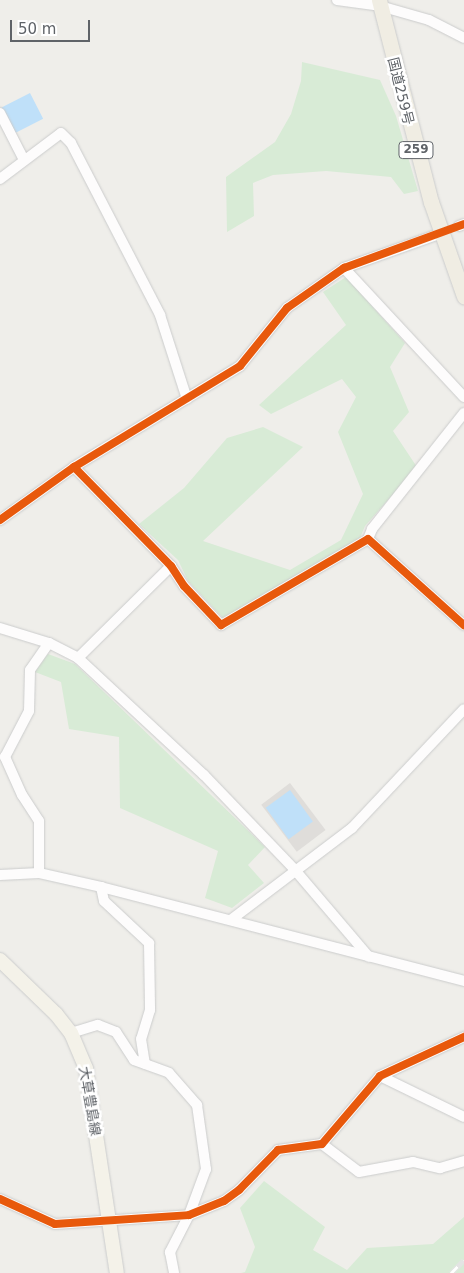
<!DOCTYPE html>
<html>
<head>
<meta charset="utf-8">
<style>
  body { margin:0 }
  #map { position:relative; width:464px; height:1273px; overflow:hidden; background:#efeeea; font-family:"DejaVu Sans","Noto Sans JP",sans-serif }
  div>[style] { position:absolute }
  .industrial>* { inset:0; background:#dfddda; transform-origin:0 0 }
  .green>* { inset:0; background:#d8ebd6 }
  .water>* { inset:0; background:#bfe0f9; transform-origin:0 0 }
  .roads { filter:drop-shadow(0 0 1px #cbcccc) drop-shadow(0 0 1px #cbcccc) }
  .minor>* { height:10px; margin:-5px; padding:0 5px; transform-origin:5px; border-radius:5px; background:#fdfcfc }
  .major>* { height:14px; margin:-7px; padding:0 7px; transform-origin:7px; border-radius:7px; background:#f4f2e9 }
  .highway>* { height:15px; margin:-7.5px; padding:0 7.5px; transform-origin:7.5px; border-radius:7.5px; background:#f0ede3 }
  .rail>* { height:5px; margin-top:-2.5px; transform-origin:0; background:repeating-linear-gradient(90deg,#fff 0 9px,#e4e4e4 0 18px); box-sizing:border-box; border-block:1px solid #e4e4e4 }
  .cycleway>* { height:8px; margin:-4px; padding:0 4px; transform-origin:4px; border-radius:4px; background:#e8590c }
  span { translate:-50% -50%; white-space:nowrap; text-align:center; line-height:1.15; -webkit-text-stroke:5px #fff; paint-order:stroke }
  .shield-label span { padding:1px 4px; background:#fff; border:1px solid; border-radius:4px; -webkit-text-stroke-width:0 }
  .shield-label { font-size:12px; color:#5f6368; font-weight:700 }
  .street-label { font-size:14px; color:#5f6368 }
  .scale { position:absolute; left:10px; top:20px; width:80px; height:22px; box-sizing:border-box; border:2px solid #5f6368; border-top:0; padding-left:6px; font-size:15px; line-height:18px; white-space:nowrap; color:#5f6368; -webkit-text-stroke:4px #fff; paint-order:stroke }
</style>
</head>
<body>
<div id="map">
  <div class="industrial">
    <div style="left:290px;top:783px;width:59px;height:36px;rotate:53deg"></div>
  </div>
  <div class="green">
    <div style="clip-path:polygon(302px 62px,380px 80px,396px 116px,418px 191px,404px 194px,391px 177px,326px 171px,273px 175px,253px 183px,254px 216px,227px 232px,226px 177px,275px 142px,291px 114px,301px 81px)"></div>
    <div style="clip-path:polygon(346px 277px,405px 343px,390px 367px,409px 412px,393px 431px,417px 467px,365px 526px,360px 538px,223px 618px,188px 581px,178px 560px,139px 524px,184px 488px,227px 438px,263px 427px,303px 447px,203px 541px,290px 570px,341px 540px,363px 494px,338px 432px,356px 397px,342px 379px,271px 414px,259px 405px,346px 325px,323px 292px)"></div>
    <div style="clip-path:polygon(48px 654px,75px 664px,265px 847px,248px 865px,264px 883px,232px 908px,205px 898px,218px 851px,120px 808px,119px 737px,69px 729px,61px 682px,35px 672px)"></div>
    <div style="clip-path:polygon(264px 1181px,325px 1227px,313px 1250px,347px 1270px,367px 1248px,433px 1244px,464px 1217px,464px 1273px,241px 1273px,245px 1272px,255px 1247px,240px 1208px)"></div>
  </div>
  <div class="water">
    <div style="left:30px;top:93px;width:29px;height:32px;rotate:63deg"></div>
    <div style="left:290px;top:790px;width:39px;height:30px;rotate:54deg"></div>
  </div>
  <div class="roads">
    <div class="minor">
      <div style="left:337px;top:0;width:43px;rotate:7.9deg"></div>
      <div style="left:380px;top:6px;width:51px;rotate:15.9deg"></div>
      <div style="left:429px;top:20px;width:39px;rotate:27deg"></div>
      <div style="left:0;top:113px;width:53px;rotate:62.9deg"></div>
      <div style="left:0;top:179px;width:76px;rotate:-37deg"></div>
      <div style="left:61px;top:133px;width:14px;rotate:45deg"></div>
      <div style="left:71px;top:143px;width:194px;rotate:62.6deg"></div>
      <div style="left:160px;top:315px;width:88px;rotate:72.2deg"></div>
      <div style="left:459px;top:226px;width:5px;rotate:-22deg"></div>
      <div style="left:344px;top:268px;width:176px;rotate:47.1deg"></div>
      <div style="left:74px;top:467px;width:139px;rotate:45.6deg"></div>
      <div style="left:171px;top:566px;width:24px;rotate:57deg"></div>
      <div style="left:184px;top:586px;width:54px;rotate:46.5deg"></div>
      <div style="left:221px;top:625px;width:170px;rotate:-30.3deg"></div>
      <div style="left:368px;top:539px;width:129px;rotate:41.9deg"></div>
      <div style="left:0;top:520px;width:91px;rotate:-35.6deg"></div>
      <div style="left:74px;top:467px;width:194px;rotate:-31.3deg"></div>
      <div style="left:240px;top:366px;width:75px;rotate:-51deg"></div>
      <div style="left:287px;top:308px;width:70px;rotate:-35.1deg"></div>
      <div style="left:344px;top:268px;width:98px;rotate:-19.7deg"></div>
      <div style="left:368px;top:539px;width:11px;rotate:-68deg"></div>
      <div style="left:372px;top:529px;width:148px;rotate:-51.6deg"></div>
      <div style="left:0;top:628px;width:51px;rotate:17deg"></div>
      <div style="left:49px;top:643px;width:33px;rotate:27deg"></div>
      <div style="left:78px;top:658px;width:172px;rotate:42.9deg"></div>
      <div style="left:204px;top:775px;width:132px;rotate:46.2deg"></div>
      <div style="left:295px;top:870px;width:114px;rotate:49.6deg"></div>
      <div style="left:78px;top:658px;width:131px;rotate:-44.7deg"></div>
      <div style="left:39px;top:873px;width:52px;rotate:-90deg"></div>
      <div style="left:39px;top:821px;width:31px;rotate:-123deg"></div>
      <div style="left:22px;top:795px;width:42px;rotate:-114.1deg"></div>
      <div style="left:5px;top:757px;width:52px;rotate:-62.4deg"></div>
      <div style="left:29px;top:711px;width:41px;rotate:-88.6deg"></div>
      <div style="left:30px;top:670px;width:33px;rotate:-55deg"></div>
      <div style="left:0;top:875px;width:39px;rotate:-3deg"></div>
      <div style="left:39px;top:873px;width:64px;rotate:12.7deg"></div>
      <div style="left:101px;top:887px;width:375px;rotate:14.5deg"></div>
      <div style="left:101px;top:887px;width:14px;rotate:78deg"></div>
      <div style="left:104px;top:901px;width:62px;rotate:43deg"></div>
      <div style="left:149px;top:943px;width:67px;rotate:89.1deg"></div>
      <div style="left:150px;top:1010px;width:30px;rotate:107deg"></div>
      <div style="left:141px;top:1039px;width:25px;rotate:81deg"></div>
      <div style="left:232px;top:919px;width:151px;rotate:-37.2deg"></div>
      <div style="left:352px;top:828px;width:163px;rotate:-46.7deg"></div>
      <div style="left:71px;top:1033px;width:28px;rotate:-17deg"></div>
      <div style="left:98px;top:1025px;width:19px;rotate:21deg"></div>
      <div style="left:116px;top:1032px;width:33px;rotate:57deg"></div>
      <div style="left:134px;top:1060px;width:37px;rotate:20deg"></div>
      <div style="left:169px;top:1073px;width:43px;rotate:48.8deg"></div>
      <div style="left:197px;top:1105px;width:65px;rotate:82deg"></div>
      <div style="left:206px;top:1169px;width:49px;rotate:110.3deg"></div>
      <div style="left:189px;top:1215px;width:42px;rotate:117.2deg"></div>
      <div style="left:170px;top:1252px;width:21px;rotate:79deg"></div>
      <div style="left:380px;top:1076px;width:93px;rotate:26deg"></div>
      <div style="left:322px;top:1144px;width:46px;rotate:37.1deg"></div>
      <div style="left:359px;top:1172px;width:55px;rotate:-10.5deg"></div>
      <div style="left:413px;top:1162px;width:28px;rotate:13deg"></div>
      <div style="left:440px;top:1168px;width:25px;rotate:-16deg"></div>
      <div style="left:0;top:1199px;width:60px;rotate:24.4deg"></div>
      <div style="left:55px;top:1224px;width:134px;rotate:-3.8deg"></div>
      <div style="left:189px;top:1215px;width:38px;rotate:-22deg"></div>
      <div style="left:224px;top:1201px;width:19px;rotate:-36deg"></div>
      <div style="left:239px;top:1190px;width:56px;rotate:-45.7deg"></div>
      <div style="left:278px;top:1150px;width:44px;rotate:-7.8deg"></div>
      <div style="left:322px;top:1144px;width:89px;rotate:-49.5deg"></div>
      <div style="left:380px;top:1076px;width:93px;rotate:-24.9deg"></div>
    </div>
    <div class="major">
      <div style="left:0;top:960px;width:78px;rotate:44deg"></div>
      <div style="left:56px;top:1014px;width:24px;rotate:52deg"></div>
      <div style="left:71px;top:1033px;width:39px;rotate:67deg"></div>
      <div style="left:86px;top:1069px;width:206px;rotate:81.4deg"></div>
    </div>
    <div class="highway">
      <div style="left:379px;top:0;width:209px;rotate:75.6deg"></div>
      <div style="left:431px;top:202px;width:100px;rotate:70.7deg"></div>
    </div>
  </div>
  <div class="rail">
    <div style="left:451px;top:1273px;width:18px;rotate:-45deg"></div>
  </div>
  <div class="cycleway">
    <div style="left:74px;top:467px;width:139px;rotate:45.6deg"></div>
    <div style="left:171px;top:566px;width:24px;rotate:57deg"></div>
    <div style="left:184px;top:586px;width:54px;rotate:46.5deg"></div>
    <div style="left:221px;top:625px;width:170px;rotate:-30.3deg"></div>
    <div style="left:368px;top:539px;width:129px;rotate:41.9deg"></div>
    <div style="left:0;top:520px;width:91px;rotate:-35.6deg"></div>
    <div style="left:74px;top:467px;width:194px;rotate:-31.3deg"></div>
    <div style="left:240px;top:366px;width:75px;rotate:-51deg"></div>
    <div style="left:287px;top:308px;width:70px;rotate:-35.1deg"></div>
    <div style="left:344px;top:268px;width:128px;rotate:-20.1deg"></div>
    <div style="left:0;top:1199px;width:60px;rotate:24.4deg"></div>
    <div style="left:55px;top:1224px;width:134px;rotate:-3.8deg"></div>
    <div style="left:189px;top:1215px;width:38px;rotate:-22deg"></div>
    <div style="left:224px;top:1201px;width:19px;rotate:-36deg"></div>
    <div style="left:239px;top:1190px;width:56px;rotate:-45.7deg"></div>
    <div style="left:278px;top:1150px;width:44px;rotate:-7.8deg"></div>
    <div style="left:322px;top:1144px;width:89px;rotate:-49.5deg"></div>
    <div style="left:380px;top:1076px;width:93px;rotate:-24.9deg"></div>
  </div>
  <div class="shield-label">
    <span style="left:416px;top:150px">259</span>
  </div>
  <div class="street-label">
    <span style="left:401px;top:91px;rotate:76deg">国道259号</span>
    <span style="left:90px;top:1101px;rotate:80deg">大草豊島線</span>
  </div>
  <div class="scale">50 m</div>
</div>
</body>
</html>
